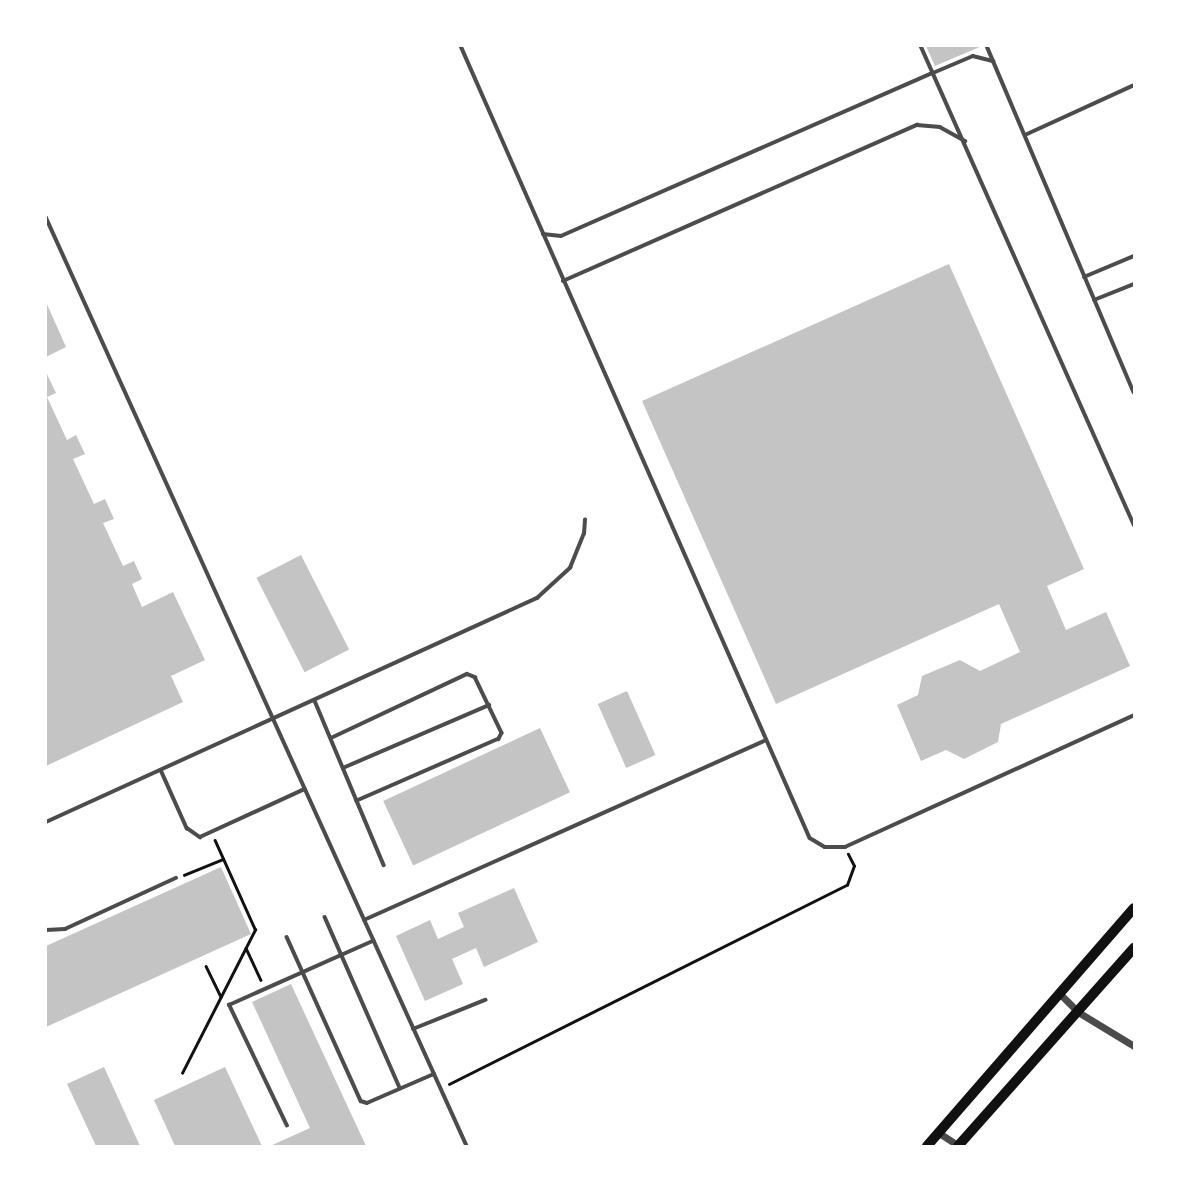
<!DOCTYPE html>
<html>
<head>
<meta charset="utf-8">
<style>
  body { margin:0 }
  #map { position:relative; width:1180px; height:1192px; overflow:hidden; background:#fff; font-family:Quicksand,sans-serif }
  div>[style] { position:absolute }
  .building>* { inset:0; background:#c4c4c4; transform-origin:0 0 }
  .path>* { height:2.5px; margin:-1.25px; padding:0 1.25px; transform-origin:1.25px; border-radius:1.25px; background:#111 }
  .service>* { height:3.5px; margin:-1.75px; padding:0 1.75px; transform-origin:1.75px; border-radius:1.75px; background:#4c4c4c }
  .minor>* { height:7px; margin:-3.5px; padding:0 3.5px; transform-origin:3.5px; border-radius:3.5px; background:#4c4c4c }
  .secondary>* { height:10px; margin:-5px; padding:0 5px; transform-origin:5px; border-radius:5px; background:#111 }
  span { translate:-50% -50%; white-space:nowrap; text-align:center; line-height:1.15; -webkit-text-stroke:5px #fff; paint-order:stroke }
  .frame { position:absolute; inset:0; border:47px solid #fff; pointer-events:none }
</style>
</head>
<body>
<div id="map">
  <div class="building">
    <div style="clip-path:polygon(926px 46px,982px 46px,935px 66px)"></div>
    <div style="clip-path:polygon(949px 264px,1084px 569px,1047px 586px,1066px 630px,1106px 612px,1130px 666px,1001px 724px,998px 742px,964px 759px,946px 750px,921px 761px,897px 705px,918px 695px,922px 676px,960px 660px,980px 671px,1020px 652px,999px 604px,776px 704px,642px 401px)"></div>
    <div style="clip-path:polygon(46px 302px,66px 347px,46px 357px)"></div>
    <div style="clip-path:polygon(46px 372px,56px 393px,47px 397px,67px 440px,76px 435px,85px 454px,73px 459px,94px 504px,105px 499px,114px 519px,103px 523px,123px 566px,134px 561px,142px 579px,132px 584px,142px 607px,173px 592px,205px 660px,171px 676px,183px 702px,46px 766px)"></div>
    <div style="left:301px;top:555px;width:106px;height:50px;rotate:63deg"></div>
    <div style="left:627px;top:691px;width:70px;height:32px;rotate:66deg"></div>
    <div style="left:540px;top:728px;width:71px;height:173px;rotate:65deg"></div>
    <div style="clip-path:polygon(221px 867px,251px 934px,46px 1027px,46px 946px)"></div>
    <div style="clip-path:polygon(514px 888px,538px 942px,484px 967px,476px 948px,452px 959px,463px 984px,425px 1001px,396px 936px,430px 920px,438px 939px,464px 927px,458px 913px)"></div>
    <div style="clip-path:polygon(291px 984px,366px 1146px,270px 1146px,310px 1128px,252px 1002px)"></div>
    <div style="clip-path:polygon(104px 1067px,140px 1146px,96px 1146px,67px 1084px)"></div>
    <div style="clip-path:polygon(225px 1067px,262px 1146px,175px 1146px,154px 1100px)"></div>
  </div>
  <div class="path">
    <div style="left:184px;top:875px;width:42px;rotate:-22.3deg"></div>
    <div style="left:246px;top:948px;width:35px;rotate:65deg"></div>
    <div style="left:206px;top:966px;width:34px;rotate:64deg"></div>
    <div style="left:182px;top:1073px;width:161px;rotate:-63deg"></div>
    <div style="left:255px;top:930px;width:98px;rotate:-114.2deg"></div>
    <div style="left:449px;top:1084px;width:445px;rotate:-26.6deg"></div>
    <div style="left:847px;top:885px;width:20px;rotate:-70deg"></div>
    <div style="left:854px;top:866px;width:13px;rotate:-117deg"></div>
  </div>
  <div class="service">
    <div style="left:461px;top:46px;width:865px;rotate:66.22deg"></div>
    <div style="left:810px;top:838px;width:17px;rotate:31deg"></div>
    <div style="left:825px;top:847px;width:20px"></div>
    <div style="left:845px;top:847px;width:318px;rotate:-24.5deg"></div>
    <div style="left:921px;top:46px;width:30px;rotate:66deg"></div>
    <div style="left:933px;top:73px;width:43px;rotate:-23deg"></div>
    <div style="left:973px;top:56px;width:21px;rotate:14deg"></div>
    <div style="left:987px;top:46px;width:376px;rotate:67deg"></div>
    <div style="left:1025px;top:135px;width:120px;rotate:-24.6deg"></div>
    <div style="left:46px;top:217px;width:1020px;rotate:65.62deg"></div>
    <div style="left:543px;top:234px;width:18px;rotate:6deg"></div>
    <div style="left:561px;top:236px;width:406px;rotate:-23.7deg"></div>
    <div style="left:933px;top:73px;width:495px;rotate:66deg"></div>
    <div style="left:1084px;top:277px;width:54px;rotate:-22.8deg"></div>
    <div style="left:563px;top:281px;width:387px;rotate:-23.8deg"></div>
    <div style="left:917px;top:125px;width:23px;rotate:5deg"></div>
    <div style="left:940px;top:127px;width:29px;rotate:29deg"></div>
    <div style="left:1094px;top:300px;width:43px;rotate:-21.8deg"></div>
    <div style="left:315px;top:701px;width:178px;rotate:67.2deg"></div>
    <div style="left:331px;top:738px;width:150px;rotate:-25.2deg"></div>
    <div style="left:467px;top:674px;width:9px;rotate:21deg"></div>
    <div style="left:475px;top:677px;width:62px;rotate:64.3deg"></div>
    <div style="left:502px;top:733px;width:7px;rotate:117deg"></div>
    <div style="left:499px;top:739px;width:155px;rotate:156.4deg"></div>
    <div style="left:343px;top:768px;width:159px;rotate:-23.3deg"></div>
    <div style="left:161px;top:770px;width:64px;rotate:65.9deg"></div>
    <div style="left:187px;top:828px;width:16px;rotate:35deg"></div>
    <div style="left:200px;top:837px;width:115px;rotate:-24.6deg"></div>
    <div style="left:46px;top:822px;width:540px;rotate:-24.52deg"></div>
    <div style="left:537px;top:598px;width:45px;rotate:-42.3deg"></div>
    <div style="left:570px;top:568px;width:37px;rotate:-68deg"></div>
    <div style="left:584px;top:534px;width:14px;rotate:-86deg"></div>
    <div style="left:325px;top:917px;width:187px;rotate:66.3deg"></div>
    <div style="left:364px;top:920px;width:439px;rotate:-24.1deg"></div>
    <div style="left:46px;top:930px;width:19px;rotate:-3deg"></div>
    <div style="left:65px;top:929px;width:122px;rotate:-24.7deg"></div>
    <div style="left:287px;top:937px;width:180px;rotate:65.7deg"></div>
    <div style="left:361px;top:1101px;width:6px;rotate:18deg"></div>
    <div style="left:367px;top:1103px;width:73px;rotate:-23.4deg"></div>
    <div style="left:413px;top:1029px;width:78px;rotate:-21.9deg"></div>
    <div style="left:287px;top:1126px;width:134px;rotate:-115.6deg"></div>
    <div style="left:229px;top:1005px;width:158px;rotate:-24deg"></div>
  </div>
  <div class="minor">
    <div style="left:1059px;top:993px;width:27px;rotate:45deg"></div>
    <div style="left:1078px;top:1012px;width:66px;rotate:31.3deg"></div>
    <div style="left:939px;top:1133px;width:24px;rotate:33deg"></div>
  </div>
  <div class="secondary">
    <div style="left:927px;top:1146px;width:315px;rotate:-49deg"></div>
    <div style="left:958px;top:1146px;width:265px;rotate:-48.4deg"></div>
  </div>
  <div class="frame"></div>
</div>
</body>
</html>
